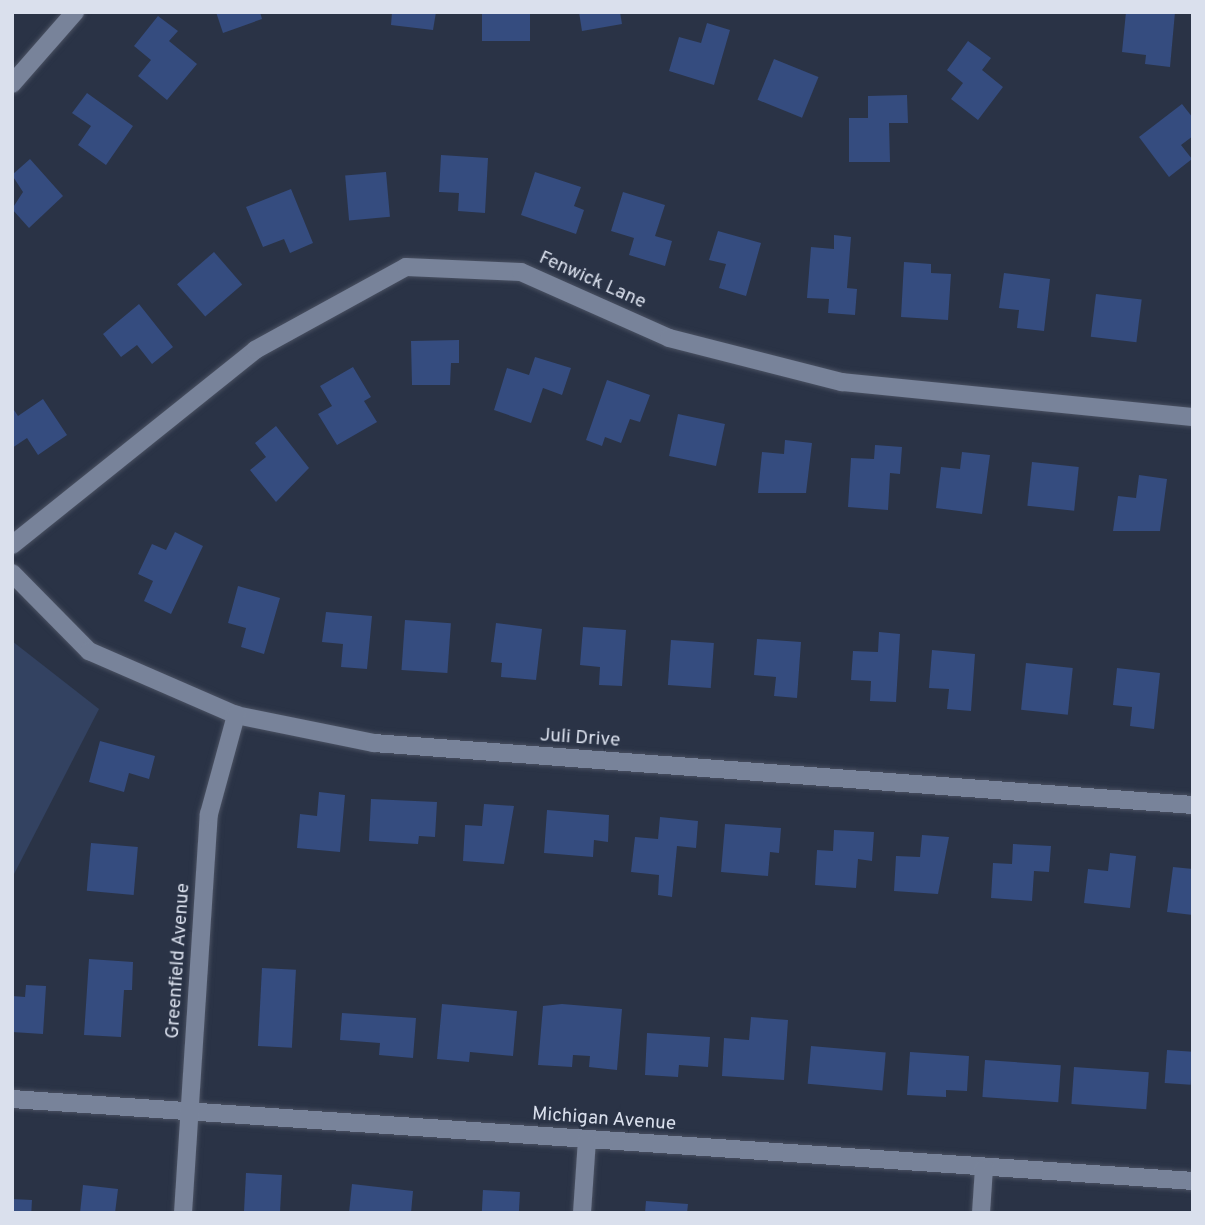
<!DOCTYPE html>
<html>
<head>
<meta charset="utf-8">
<style>
  body { margin:0 }
  #map { position:relative; width:1205px; height:1225px; overflow:hidden; background:#2a3346; font-family:Overpass,sans-serif }
  div>[style] { position:absolute }
  .green>* { inset:0; background:#334261 }
  .building>* { inset:0; background:#354c7f; transform-origin:0 0 }
  .roads { filter:drop-shadow(0 0 2px #4a5162) drop-shadow(0 0 2px #4a5162) }
  .minor>* { height:18px; margin:-9px; padding:0 9px; transform-origin:9px; border-radius:9px; background:#78839a }
  span { translate:-50% -50%; white-space:nowrap; text-align:center; line-height:1.15; -webkit-text-stroke:5px #2a3346; paint-order:stroke }
  .street-label { font-size:19px; color:#dae0ed }
  .frame { position:absolute; inset:0; border:14px solid #dae0ed; pointer-events:none }
</style>
</head>
<body>
<div id="map">
  <div class="green">
    <div style="clip-path:polygon(12px 641px,99px 709px,12px 878px)"></div>
  </div>
  <div class="building">
    <div style="clip-path:polygon(216px 12px,260px 12px,262px 19px,223px 33px)"></div>
    <div style="clip-path:polygon(392px 12px,436px 12px,433px 30px,391px 25px)"></div>
    <div style="left:482px;top:12px;width:48px;height:29px"></div>
    <div style="clip-path:polygon(579px 12px,620px 12px,622px 24px,582px 31px)"></div>
    <div style="clip-path:polygon(1126px 12px,1175px 12px,1170px 67px,1145px 64px,1146px 55px,1122px 52px)"></div>
    <div style="clip-path:polygon(158px 16px,178px 31px,169px 41px,197px 64px,167px 100px,138px 76px,151px 60px,134px 46px)"></div>
    <div style="clip-path:polygon(707px 23px,730px 30px,714px 85px,669px 71px,679px 37px,701px 43px)"></div>
    <div style="clip-path:polygon(968px 41px,991px 58px,982px 70px,1003px 87px,978px 120px,951px 99px,963px 83px,947px 70px)"></div>
    <div style="left:774px;top:59px;width:48px;height:44px;rotate:22deg"></div>
    <div style="clip-path:polygon(87px 93px,133px 126px,106px 165px,78px 145px,91px 126px,72px 113px)"></div>
    <div style="clip-path:polygon(907px 95px,908px 123px,889px 123px,890px 162px,849px 162px,849px 118px,868px 118px,868px 96px)"></div>
    <div style="clip-path:polygon(1182px 104px,1193px 118px,1193px 136px,1181px 145px,1192px 159px,1169px 177px,1139px 137px)"></div>
    <div style="clip-path:polygon(441px 155px,488px 158px,485px 213px,458px 211px,459px 193px,439px 192px)"></div>
    <div style="clip-path:polygon(30px 159px,63px 196px,29px 228px,12px 209px,23px 192px,12px 175px)"></div>
    <div style="left:386px;top:172px;width:45px;height:41px;rotate:85deg"></div>
    <div style="clip-path:polygon(535px 172px,581px 187px,574px 206px,584px 210px,576px 234px,521px 215px)"></div>
    <div style="clip-path:polygon(291px 189px,313px 243px,290px 253px,284px 239px,263px 247px,246px 207px)"></div>
    <div style="clip-path:polygon(623px 192px,665px 205px,655px 236px,672px 241px,665px 266px,629px 255px,634px 238px,611px 231px)"></div>
    <div style="clip-path:polygon(718px 231px,761px 243px,746px 296px,719px 288px,726px 264px,709px 260px)"></div>
    <div style="clip-path:polygon(834px 235px,851px 237px,847px 288px,857px 289px,855px 315px,828px 313px,829px 299px,807px 298px,811px 247px,834px 249px)"></div>
    <div style="left:214px;top:252px;width:43px;height:49px;rotate:49deg"></div>
    <div style="clip-path:polygon(904px 262px,931px 264px,931px 273px,951px 274px,948px 320px,901px 317px)"></div>
    <div style="clip-path:polygon(1004px 273px,1050px 279px,1044px 331px,1017px 328px,1019px 310px,999px 308px)"></div>
    <div style="left:1096px;top:294px;width:46px;height:43px;rotate:7deg"></div>
    <div style="clip-path:polygon(139px 304px,173px 347px,152px 364px,137px 345px,121px 357px,103px 334px)"></div>
    <div style="clip-path:polygon(459px 340px,459px 363px,451px 363px,450px 385px,412px 385px,411px 341px)"></div>
    <div style="clip-path:polygon(535px 357px,571px 368px,562px 395px,543px 388px,531px 423px,494px 410px,507px 368px,529px 375px)"></div>
    <div style="clip-path:polygon(353px 367px,371px 397px,364px 401px,377px 422px,337px 445px,318px 414px,332px 406px,320px 386px)"></div>
    <div style="clip-path:polygon(607px 380px,650px 395px,640px 422px,630px 419px,621px 443px,605px 437px,602px 446px,586px 440px)"></div>
    <div style="clip-path:polygon(43px 399px,67px 435px,38px 455px,27px 438px,12px 448px,12px 407px,18px 416px)"></div>
    <div style="left:678px;top:414px;width:48px;height:43px;rotate:12deg"></div>
    <div style="clip-path:polygon(276px 426px,309px 468px,276px 502px,250px 470px,266px 457px,255px 443px)"></div>
    <div style="clip-path:polygon(785px 440px,812px 443px,806px 493px,758px 493px,762px 452px,784px 454px)"></div>
    <div style="clip-path:polygon(875px 445px,902px 447px,900px 474px,890px 473px,888px 510px,848px 507px,851px 458px,874px 459px)"></div>
    <div style="clip-path:polygon(962px 452px,990px 455px,982px 514px,936px 508px,941px 467px,960px 469px)"></div>
    <div style="left:1032px;top:462px;width:47px;height:44px;rotate:6deg"></div>
    <div style="clip-path:polygon(1139px 475px,1167px 479px,1160px 531px,1113px 531px,1118px 496px,1136px 498px)"></div>
    <div style="clip-path:polygon(175px 532px,203px 546px,171px 614px,144px 601px,153px 581px,138px 574px,152px 544px,166px 550px)"></div>
    <div style="clip-path:polygon(238px 586px,280px 598px,264px 654px,241px 647px,246px 628px,228px 623px)"></div>
    <div style="clip-path:polygon(326px 612px,372px 616px,367px 669px,341px 667px,343px 644px,322px 642px)"></div>
    <div style="left:405px;top:620px;width:46px;height:50px;rotate:4deg"></div>
    <div style="clip-path:polygon(496px 623px,542px 629px,536px 680px,501px 677px,502px 663px,491px 662px)"></div>
    <div style="clip-path:polygon(583px 627px,626px 630px,622px 686px,599px 685px,600px 667px,580px 665px)"></div>
    <div style="clip-path:polygon(879px 632px,900px 634px,896px 702px,870px 701px,871px 681px,851px 680px,853px 651px,878px 652px)"></div>
    <div style="clip-path:polygon(757px 639px,801px 642px,797px 698px,774px 696px,776px 677px,754px 675px)"></div>
    <div style="left:671px;top:640px;width:43px;height:45px;rotate:4deg"></div>
    <div style="clip-path:polygon(932px 650px,975px 654px,971px 711px,947px 709px,949px 689px,929px 688px)"></div>
    <div style="left:1026px;top:663px;width:47px;height:47px;rotate:6deg"></div>
    <div style="clip-path:polygon(1117px 668px,1160px 673px,1154px 729px,1130px 726px,1132px 707px,1113px 705px)"></div>
    <div style="clip-path:polygon(100px 741px,155px 756px,149px 779px,129px 773px,124px 792px,89px 782px)"></div>
    <div style="clip-path:polygon(319px 792px,345px 795px,340px 852px,297px 848px,300px 814px,317px 816px)"></div>
    <div style="clip-path:polygon(371px 799px,437px 802px,435px 837px,419px 836px,418px 844px,369px 841px)"></div>
    <div style="clip-path:polygon(484px 804px,514px 806px,504px 864px,463px 861px,465px 825px,482px 826px)"></div>
    <div style="clip-path:polygon(547px 810px,609px 815px,608px 842px,594px 840px,593px 857px,544px 853px)"></div>
    <div style="clip-path:polygon(660px 817px,698px 821px,696px 848px,677px 846px,672px 897px,658px 895px,659px 875px,631px 872px,635px 837px,658px 839px)"></div>
    <div style="clip-path:polygon(725px 824px,781px 828px,779px 853px,770px 852px,768px 876px,721px 872px)"></div>
    <div style="clip-path:polygon(834px 830px,874px 832px,872px 861px,858px 859px,856px 888px,815px 885px,817px 850px,833px 851px)"></div>
    <div style="clip-path:polygon(922px 835px,949px 837px,938px 894px,894px 891px,896px 856px,920px 857px)"></div>
    <div style="left:91px;top:843px;width:47px;height:48px;rotate:5deg"></div>
    <div style="clip-path:polygon(1013px 844px,1051px 846px,1049px 872px,1034px 871px,1032px 901px,991px 898px,993px 863px,1012px 864px)"></div>
    <div style="clip-path:polygon(1110px 853px,1136px 856px,1130px 908px,1084px 903px,1088px 869px,1108px 871px)"></div>
    <div style="clip-path:polygon(1173px 867px,1193px 869px,1193px 915px,1167px 912px)"></div>
    <div style="clip-path:polygon(89px 959px,133px 962px,132px 990px,124px 990px,121px 1037px,84px 1035px)"></div>
    <div style="left:262px;top:968px;width:34px;height:78px;rotate:3deg"></div>
    <div style="clip-path:polygon(26px 985px,46px 986px,43px 1034px,12px 1032px,12px 996px,25px 997px)"></div>
    <div style="clip-path:polygon(442px 1004px,517px 1011px,513px 1056px,470px 1052px,469px 1062px,437px 1059px)"></div>
    <div style="clip-path:polygon(562px 1004px,622px 1009px,617px 1070px,589px 1067px,590px 1056px,573px 1055px,572px 1067px,538px 1065px,543px 1006px)"></div>
    <div style="clip-path:polygon(342px 1013px,416px 1018px,413px 1058px,379px 1055px,380px 1043px,340px 1040px)"></div>
    <div style="clip-path:polygon(751px 1017px,788px 1020px,784px 1080px,722px 1076px,724px 1038px,749px 1040px)"></div>
    <div style="clip-path:polygon(647px 1033px,710px 1037px,708px 1067px,679px 1065px,678px 1077px,645px 1075px)"></div>
    <div style="left:811px;top:1046px;width:75px;height:38px;rotate:5deg"></div>
    <div style="left:1167px;top:1050px;width:26px;height:33px;rotate:4deg"></div>
    <div style="clip-path:polygon(910px 1052px,969px 1056px,967px 1091px,946px 1090px,946px 1097px,907px 1095px)"></div>
    <div style="left:985px;top:1060px;width:76px;height:37px;rotate:4deg"></div>
    <div style="left:1074px;top:1067px;width:75px;height:37px;rotate:4deg"></div>
    <div style="left:246px;top:1173px;width:36px;height:40px;rotate:3deg"></div>
    <div style="clip-path:polygon(352px 1184px,413px 1191px,411px 1213px,349px 1213px)"></div>
    <div style="clip-path:polygon(83px 1185px,118px 1189px,115px 1213px,80px 1213px)"></div>
    <div style="left:483px;top:1190px;width:37px;height:23px;rotate:3deg"></div>
    <div style="left:12px;top:1199px;width:20px;height:14px;rotate:3deg"></div>
    <div style="clip-path:polygon(646px 1201px,688px 1204px,687px 1213px,645px 1213px)"></div>
  </div>
  <div class="roads">
    <div class="minor">
      <div style="left:12px;top:84px;width:96px;rotate:-48.8deg"></div>
      <div style="left:12px;top:545px;width:312px;rotate:-38.7deg"></div>
      <div style="left:255px;top:350px;width:172px;rotate:-28.8deg"></div>
      <div style="left:406px;top:267px;width:115px;rotate:2.5deg"></div>
      <div style="left:521px;top:272px;width:162px;rotate:24deg"></div>
      <div style="left:669px;top:338px;width:179px;rotate:14.3deg"></div>
      <div style="left:842px;top:382px;width:353px;rotate:5.7deg"></div>
      <div style="left:12px;top:573px;width:110px;rotate:45.4deg"></div>
      <div style="left:89px;top:651px;width:160px;rotate:23.5deg"></div>
      <div style="left:236px;top:715px;width:141px;rotate:11.5deg"></div>
      <div style="left:374px;top:743px;width:821px;rotate:4.33deg"></div>
      <div style="left:12px;top:1099px;width:1184px;rotate:3.97deg"></div>
      <div style="left:183px;top:1213px;width:400px;rotate:-86.3deg"></div>
      <div style="left:209px;top:814px;width:103px;rotate:-74.7deg"></div>
      <div style="left:582px;top:1213px;width:73px;rotate:-86.1deg"></div>
      <div style="left:981px;top:1213px;width:45px;rotate:-86.2deg"></div>
    </div>
  </div>
  <div class="street-label">
    <span style="left:592px;top:281px;rotate:24deg">Fenwick Lane</span>
    <span style="left:580px;top:739px;rotate:4deg">Juli Drive</span>
    <span style="left:179px;top:961px;rotate:-86deg">Greenfield Avenue</span>
    <span style="left:604px;top:1120px;rotate:4deg">Michigan Avenue</span>
  </div>
  <div class="frame"></div>
</div>
</body>
</html>
